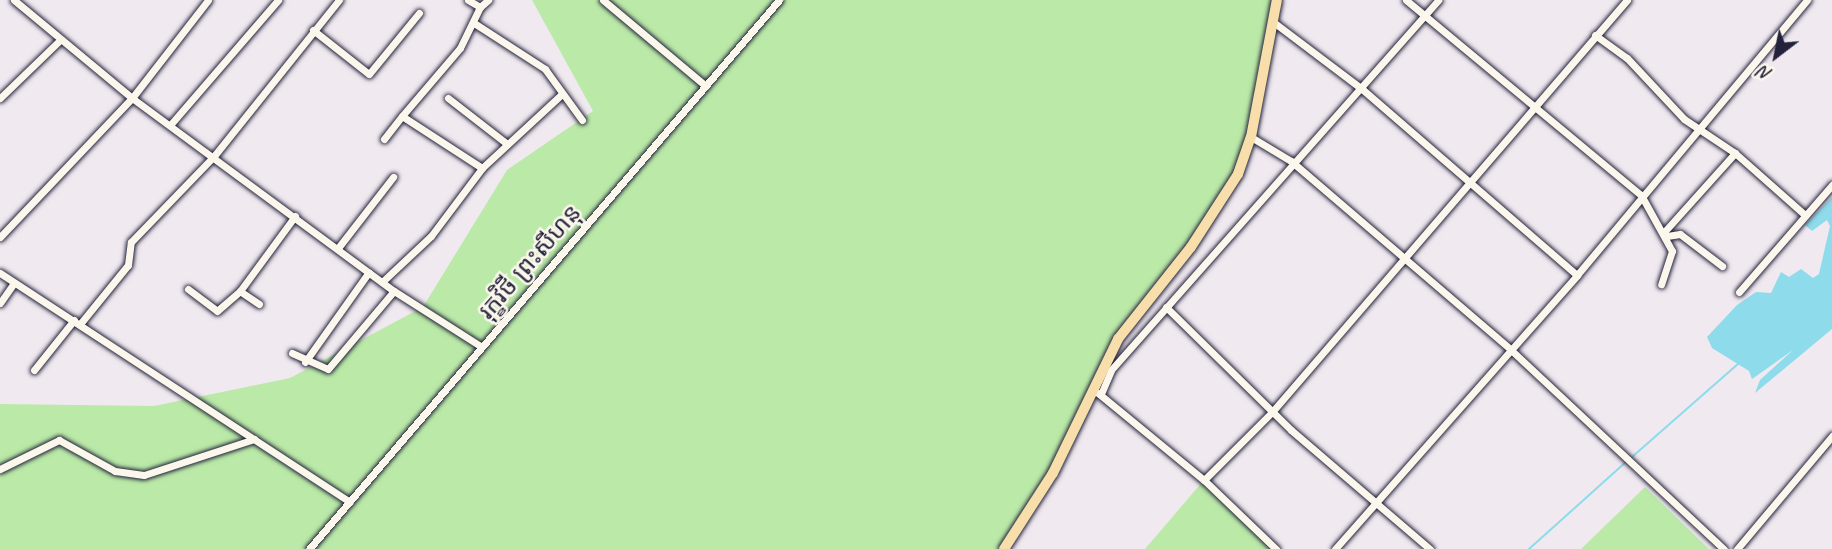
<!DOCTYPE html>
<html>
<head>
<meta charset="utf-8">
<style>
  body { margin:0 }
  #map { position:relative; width:1832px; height:549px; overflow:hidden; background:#f0e9f0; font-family:Caveat,"Noto Sans Khmer",sans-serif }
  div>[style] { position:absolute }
  .green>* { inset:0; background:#bbeaa8 }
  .water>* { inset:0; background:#8ddbeb }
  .stream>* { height:2px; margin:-1px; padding:0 1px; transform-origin:1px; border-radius:1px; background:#8ddbeb }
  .roads { filter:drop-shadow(0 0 2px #22223b) drop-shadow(0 0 2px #22223b) }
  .minor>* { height:7px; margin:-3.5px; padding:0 3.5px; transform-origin:3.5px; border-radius:3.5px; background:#fbf7ec }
  .major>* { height:10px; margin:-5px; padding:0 5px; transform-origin:5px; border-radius:5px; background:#f8deab }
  span { translate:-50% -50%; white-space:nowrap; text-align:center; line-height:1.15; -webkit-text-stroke:5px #fbf7ec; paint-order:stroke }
  .street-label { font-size:24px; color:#22223b }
  .north { position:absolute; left:1741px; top:21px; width:70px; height:70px; -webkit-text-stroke:5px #fbf7ec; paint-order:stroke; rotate:212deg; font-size:19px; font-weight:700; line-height:28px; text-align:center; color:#22223b }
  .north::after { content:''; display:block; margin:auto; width:24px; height:32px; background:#22223b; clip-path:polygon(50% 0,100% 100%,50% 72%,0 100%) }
</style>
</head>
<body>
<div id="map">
  <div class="green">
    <div style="clip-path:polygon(532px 0,1277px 0,1246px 157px,1191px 247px,1118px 339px,1036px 503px,1004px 549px,0 549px,0 404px,154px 406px,290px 378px,423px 307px,507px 170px,593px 111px)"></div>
    <div style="clip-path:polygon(1204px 480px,1276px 549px,1145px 549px)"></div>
    <div style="clip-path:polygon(1645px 487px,1709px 549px,1581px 549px)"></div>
  </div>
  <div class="water">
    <div style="clip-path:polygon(1832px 197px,1832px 329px,1755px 393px,1760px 380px,1793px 350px,1752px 379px,1749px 371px,1712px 348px,1707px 337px,1737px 305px,1756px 292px,1771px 293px,1781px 272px,1789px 277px,1801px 269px,1813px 278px,1819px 274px,1830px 226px,1827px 220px,1812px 231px,1805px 225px)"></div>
  </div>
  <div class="stream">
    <div style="left:1632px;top:457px;width:141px;rotate:-41.3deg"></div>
    <div style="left:1529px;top:549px;width:132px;rotate:-41.9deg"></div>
  </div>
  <div class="roads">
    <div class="minor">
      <div style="left:14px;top:0;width:153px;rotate:39.7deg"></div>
      <div style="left:132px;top:98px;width:325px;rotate:36.4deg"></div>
      <div style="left:394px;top:291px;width:104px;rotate:32.5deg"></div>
      <div style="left:468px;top:0;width:14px;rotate:30deg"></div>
      <div style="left:480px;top:7px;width:11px;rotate:-41deg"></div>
      <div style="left:603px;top:0;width:134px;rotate:39.9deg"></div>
      <div style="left:1406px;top:0;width:305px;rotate:39.7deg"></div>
      <div style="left:1641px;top:195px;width:64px;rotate:61deg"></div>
      <div style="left:1672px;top:251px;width:35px;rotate:108deg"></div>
      <div style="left:1272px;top:21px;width:113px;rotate:37.1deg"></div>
      <div style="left:1362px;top:89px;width:284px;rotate:40.9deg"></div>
      <div style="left:474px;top:23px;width:85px;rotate:32.9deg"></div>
      <div style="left:545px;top:69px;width:63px;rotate:54deg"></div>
      <div style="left:313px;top:30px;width:71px;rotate:38.2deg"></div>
      <div style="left:369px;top:74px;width:79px;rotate:-50.7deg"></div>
      <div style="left:1595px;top:35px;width:39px;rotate:36deg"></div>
      <div style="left:1627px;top:58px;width:83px;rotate:46.9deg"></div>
      <div style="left:1684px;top:119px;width:61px;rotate:33.7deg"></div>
      <div style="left:1735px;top:153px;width:94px;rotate:41.5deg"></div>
      <div style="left:0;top:98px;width:82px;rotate:-44deg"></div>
      <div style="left:448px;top:98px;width:75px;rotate:37.9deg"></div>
      <div style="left:171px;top:124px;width:164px;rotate:-49.2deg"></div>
      <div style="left:1251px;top:137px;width:47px;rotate:31deg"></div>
      <div style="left:1291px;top:161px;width:289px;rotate:40.6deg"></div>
      <div style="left:1510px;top:349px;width:293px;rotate:43.1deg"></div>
      <div style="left:384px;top:139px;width:29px;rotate:-52deg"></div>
      <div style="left:482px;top:168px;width:109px;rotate:-42.8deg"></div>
      <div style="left:1665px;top:231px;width:105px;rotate:-48.1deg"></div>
      <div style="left:1667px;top:236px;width:13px;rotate:-9deg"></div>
      <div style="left:1680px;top:234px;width:53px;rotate:37.3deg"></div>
      <div style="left:0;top:237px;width:192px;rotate:-46.5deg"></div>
      <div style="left:132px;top:98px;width:124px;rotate:-52.2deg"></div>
      <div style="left:338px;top:248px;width:90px;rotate:-52.2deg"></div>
      <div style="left:0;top:273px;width:418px;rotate:33.2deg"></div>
      <div style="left:382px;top:282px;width:67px;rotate:-43.2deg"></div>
      <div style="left:431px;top:236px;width:85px;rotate:-53.1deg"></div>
      <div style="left:482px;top:168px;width:95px;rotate:-147deg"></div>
      <div style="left:402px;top:116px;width:89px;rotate:-49.5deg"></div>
      <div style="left:460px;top:48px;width:46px;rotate:-64deg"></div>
      <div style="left:188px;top:289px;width:36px;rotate:37deg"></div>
      <div style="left:217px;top:311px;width:30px;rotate:-41deg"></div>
      <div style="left:1739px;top:292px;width:142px;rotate:-49deg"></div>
      <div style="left:0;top:303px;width:24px;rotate:-55deg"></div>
      <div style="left:259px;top:304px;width:23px;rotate:-146deg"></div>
      <div style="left:240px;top:291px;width:93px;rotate:-53.7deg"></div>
      <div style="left:1166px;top:307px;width:175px;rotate:44.5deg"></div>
      <div style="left:1291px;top:430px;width:183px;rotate:40.6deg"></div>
      <div style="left:80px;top:324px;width:76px;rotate:-50.9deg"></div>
      <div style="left:128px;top:265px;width:23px;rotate:-83deg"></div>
      <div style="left:131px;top:242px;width:120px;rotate:-46deg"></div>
      <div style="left:214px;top:156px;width:200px;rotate:-51.3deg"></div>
      <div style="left:292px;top:353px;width:39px;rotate:24deg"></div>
      <div style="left:328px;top:369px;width:102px;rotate:-49.8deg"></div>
      <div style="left:305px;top:362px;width:110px;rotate:-54.6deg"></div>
      <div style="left:34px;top:370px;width:64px;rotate:-51.3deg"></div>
      <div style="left:1098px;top:393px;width:137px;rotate:39.4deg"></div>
      <div style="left:1204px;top:480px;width:100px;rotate:43.8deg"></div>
      <div style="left:1101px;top:394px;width:26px;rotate:-67deg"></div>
      <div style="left:1111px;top:370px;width:494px;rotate:-48.5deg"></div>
      <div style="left:0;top:469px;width:66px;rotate:-26.2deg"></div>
      <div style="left:59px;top:440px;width:64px;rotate:29deg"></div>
      <div style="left:115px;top:471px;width:29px;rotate:8deg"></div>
      <div style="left:144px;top:475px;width:116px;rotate:-18.1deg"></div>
      <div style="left:1204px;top:480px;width:96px;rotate:-45deg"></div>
      <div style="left:1272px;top:412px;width:544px;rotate:-49.25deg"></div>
      <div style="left:309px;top:549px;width:723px;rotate:-49.43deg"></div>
      <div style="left:1335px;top:549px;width:366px;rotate:-48.5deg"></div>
      <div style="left:1577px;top:275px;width:359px;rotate:-50.1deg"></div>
      <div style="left:1737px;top:549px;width:148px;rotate:-49.9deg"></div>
    </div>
    <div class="major">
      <div style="left:1004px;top:549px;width:90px;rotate:-57.2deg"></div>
      <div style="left:1053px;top:473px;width:149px;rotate:-64.1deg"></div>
      <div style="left:1118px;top:339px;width:117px;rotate:-51.6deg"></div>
      <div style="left:1191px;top:247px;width:87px;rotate:-57.2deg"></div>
      <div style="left:1238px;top:174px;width:39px;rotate:-71deg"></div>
      <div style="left:1251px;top:137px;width:139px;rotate:-79.3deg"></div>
    </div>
  </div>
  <div class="street-label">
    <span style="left:530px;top:262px;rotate:-49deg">រុក្ខវិថី ព្រះសីហនុ</span>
  </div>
  <div class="north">N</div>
</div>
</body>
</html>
